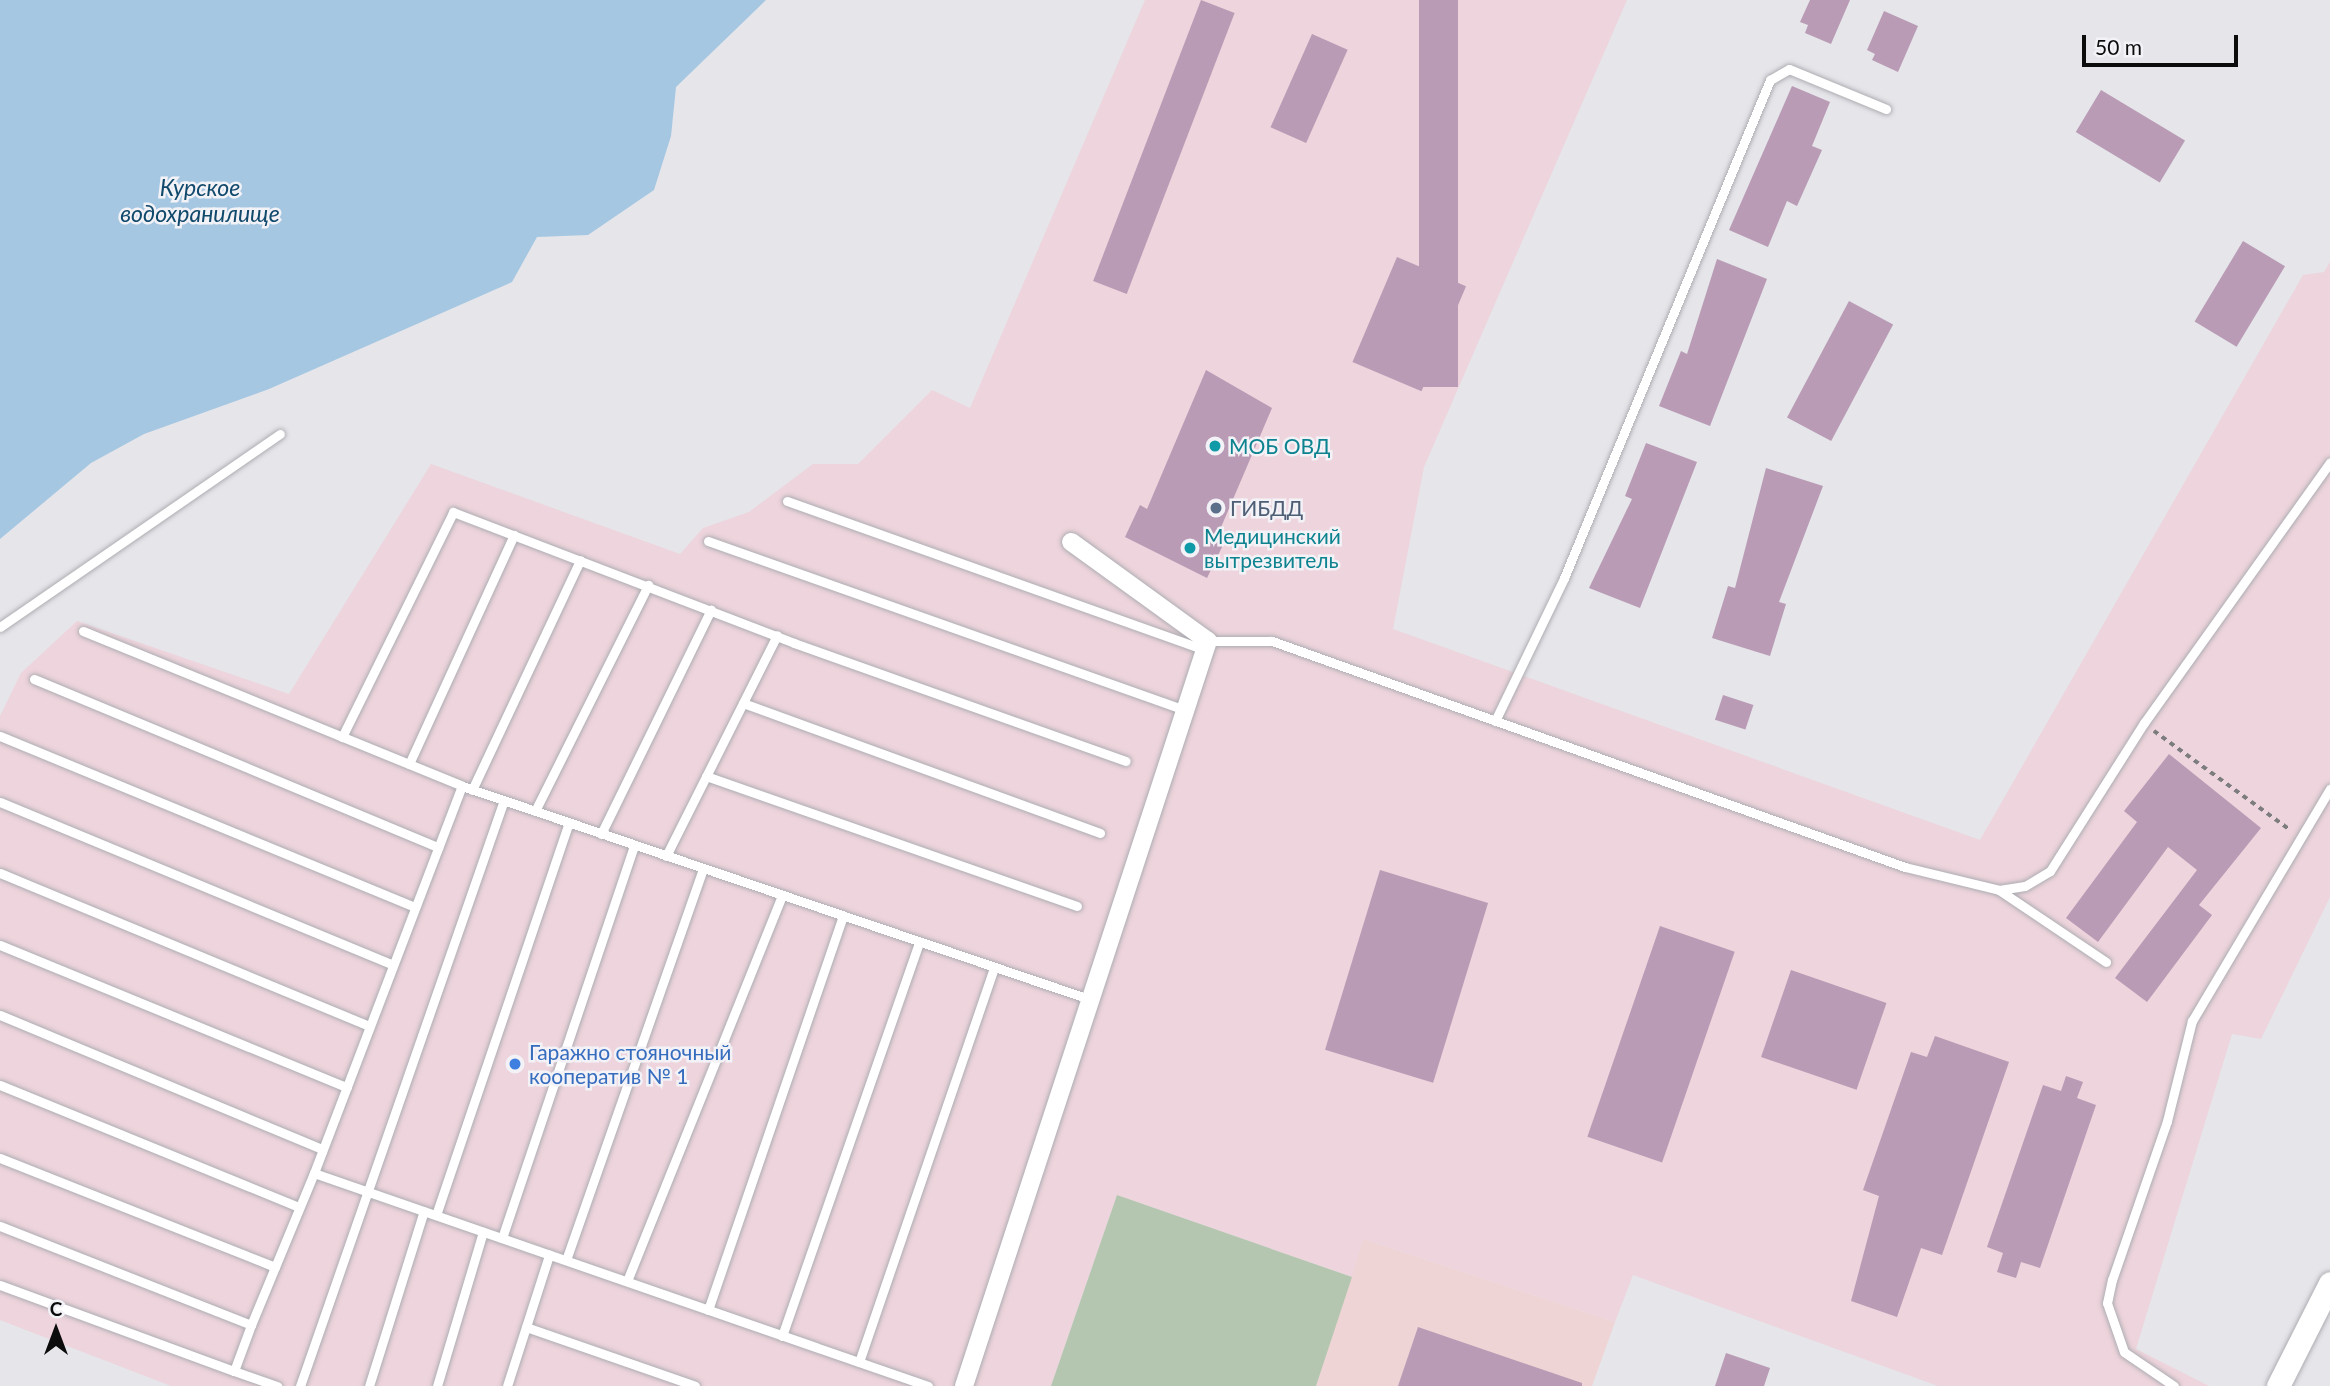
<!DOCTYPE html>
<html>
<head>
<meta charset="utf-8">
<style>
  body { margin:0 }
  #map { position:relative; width:2330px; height:1386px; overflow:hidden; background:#e5e5ea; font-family:Lato,sans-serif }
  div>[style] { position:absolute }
  .commercial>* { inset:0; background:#efd4d5 }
  .industrial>* { inset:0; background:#eed4dc }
  .green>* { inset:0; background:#b5c6b0 }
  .water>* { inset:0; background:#a5c7e1 }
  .building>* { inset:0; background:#b99bb5; transform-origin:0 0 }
  .path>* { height:3.5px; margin-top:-1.75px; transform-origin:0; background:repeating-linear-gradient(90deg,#7d7d80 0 5px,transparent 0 10px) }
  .roads { filter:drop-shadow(0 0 2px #adadb2) drop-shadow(0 0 2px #adadb2) }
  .service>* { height:9px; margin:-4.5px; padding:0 4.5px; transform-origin:4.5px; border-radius:4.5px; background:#fff }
  .minor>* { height:18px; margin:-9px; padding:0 9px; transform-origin:9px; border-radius:9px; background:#fff }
  .tertiary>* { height:23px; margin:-11.5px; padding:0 11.5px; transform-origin:11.5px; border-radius:11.5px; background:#fff }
  .dots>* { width:19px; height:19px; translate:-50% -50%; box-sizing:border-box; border:4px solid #f2f2f7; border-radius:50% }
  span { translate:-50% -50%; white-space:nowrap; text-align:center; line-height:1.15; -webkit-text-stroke:5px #f2f2f7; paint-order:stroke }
  .culture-label { font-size:21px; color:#0d838f }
  .left { translate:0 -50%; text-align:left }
  .service-label { font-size:21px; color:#4e5e75 }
  .shop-label { font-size:21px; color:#366cbe }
  .water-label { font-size:23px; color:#10496b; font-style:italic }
  .north { position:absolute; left:21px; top:1295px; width:70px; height:70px; -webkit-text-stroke:5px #f2f2f7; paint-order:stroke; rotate:0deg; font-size:19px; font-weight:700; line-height:28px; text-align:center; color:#0c0c0d }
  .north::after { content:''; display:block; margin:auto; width:24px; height:32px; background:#0c0c0d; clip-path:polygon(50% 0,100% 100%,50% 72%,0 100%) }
  .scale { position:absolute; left:2082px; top:35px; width:156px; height:32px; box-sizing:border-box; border:4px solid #0c0c0d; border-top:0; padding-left:9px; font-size:21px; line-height:24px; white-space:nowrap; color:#0c0c0d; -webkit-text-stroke:5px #f2f2f7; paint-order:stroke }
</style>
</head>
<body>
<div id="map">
  <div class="commercial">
    <div style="clip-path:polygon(1363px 1239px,1615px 1322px,1592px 1386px,1316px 1386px)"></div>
  </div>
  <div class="industrial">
    <div style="clip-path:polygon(1145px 0,1627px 0,1424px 467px,1393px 629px,1980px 840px,2303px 275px,2324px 272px,2330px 262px,2330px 897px,2261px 1039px,2232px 1034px,2136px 1349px,2209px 1386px,1938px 1386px,1633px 1275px,1615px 1322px,1363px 1239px,1352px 1277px,1117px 1195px,1051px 1386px,171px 1386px,0 1320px,0 716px,21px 673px,77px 621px,289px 694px,431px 464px,680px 554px,703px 528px,749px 512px,813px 464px,858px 464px,932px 390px,970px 408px)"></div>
  </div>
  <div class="green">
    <div style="clip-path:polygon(1117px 1195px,1352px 1277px,1316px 1386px,1051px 1386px)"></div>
  </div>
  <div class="water">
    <div style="clip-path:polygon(0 0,766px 0,676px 87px,671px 136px,654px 190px,588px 235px,537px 237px,512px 282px,269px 389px,144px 434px,91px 463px,0 539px)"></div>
  </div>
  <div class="building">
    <div style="left:1201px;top:0;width:36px;height:301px;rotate:21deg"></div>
    <div style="left:1419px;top:0;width:39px;height:387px"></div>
    <div style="clip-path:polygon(1810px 0,1850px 0,1831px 44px,1805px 33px,1808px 25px,1800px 22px)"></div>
    <div style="clip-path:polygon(1884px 11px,1918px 26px,1898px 72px,1872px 60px,1875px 54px,1867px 50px)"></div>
    <div style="left:1312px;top:34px;width:39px;height:102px;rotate:24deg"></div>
    <div style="clip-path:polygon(1792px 86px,1830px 102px,1812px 146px,1822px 150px,1797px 206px,1787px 201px,1768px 247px,1729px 230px)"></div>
    <div style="left:2101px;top:90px;width:98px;height:49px;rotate:31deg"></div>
    <div style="left:2243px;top:241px;width:49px;height:94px;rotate:31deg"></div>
    <div style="left:1397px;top:257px;width:75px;height:114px;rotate:23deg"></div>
    <div style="clip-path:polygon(1717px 259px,1767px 279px,1710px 426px,1659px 406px,1681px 351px,1687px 354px)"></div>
    <div style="left:1849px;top:301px;width:50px;height:132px;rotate:28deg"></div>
    <div style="clip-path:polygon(1206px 370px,1272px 408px,1216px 539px,1224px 543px,1207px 578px,1125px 537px,1140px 505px,1147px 509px)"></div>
    <div style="clip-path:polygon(1646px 443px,1697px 462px,1640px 608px,1589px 588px,1632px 499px,1625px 496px)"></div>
    <div style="clip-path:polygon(1766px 468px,1823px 486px,1779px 602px,1786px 604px,1770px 656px,1712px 638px,1728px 586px,1735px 588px)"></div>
    <div style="left:1723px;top:695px;width:32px;height:26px;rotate:18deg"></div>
    <div style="clip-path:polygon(2169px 754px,2261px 828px,2199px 905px,2212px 915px,2147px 1002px,2115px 978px,2197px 870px,2168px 847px,2098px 942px,2066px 918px,2137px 822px,2124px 811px)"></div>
    <div style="left:1380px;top:870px;width:113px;height:188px;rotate:17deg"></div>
    <div style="left:1660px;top:926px;width:79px;height:223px;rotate:19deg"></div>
    <div style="left:1791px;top:970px;width:101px;height:92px;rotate:19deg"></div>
    <div style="clip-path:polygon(1935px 1036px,2009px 1062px,1942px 1255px,1921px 1248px,1897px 1317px,1851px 1301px,1879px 1196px,1863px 1190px,1911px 1052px,1927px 1057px)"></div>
    <div style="clip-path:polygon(2066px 1076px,2083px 1082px,2077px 1098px,2096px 1105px,2040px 1268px,2021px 1262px,2016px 1278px,1997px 1272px,2003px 1253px,1987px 1247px,2043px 1085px,2061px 1091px)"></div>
    <div style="clip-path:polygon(1418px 1327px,1582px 1383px,1582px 1386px,1398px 1386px)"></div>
    <div style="clip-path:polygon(1726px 1353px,1770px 1368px,1764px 1386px,1715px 1386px)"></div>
  </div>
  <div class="path">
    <div style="left:2154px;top:731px;width:167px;rotate:36deg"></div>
  </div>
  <div class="roads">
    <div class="service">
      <div style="left:787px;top:501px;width:444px;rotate:19.6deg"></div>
      <div style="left:708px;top:541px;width:506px;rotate:19.51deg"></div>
      <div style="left:0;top:627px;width:340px;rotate:-34.6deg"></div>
      <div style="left:83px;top:631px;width:409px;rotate:22.2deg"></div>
      <div style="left:1208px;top:641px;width:64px"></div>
      <div style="left:1272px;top:641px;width:672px;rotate:19.65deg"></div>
      <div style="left:1905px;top:867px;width:97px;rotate:13.7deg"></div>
      <div style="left:1999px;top:890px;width:26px;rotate:-9deg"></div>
      <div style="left:2025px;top:886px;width:29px;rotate:-31deg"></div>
      <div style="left:2050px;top:871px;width:175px;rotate:-57.6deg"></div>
      <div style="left:2144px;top:723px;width:320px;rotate:-54.5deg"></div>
      <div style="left:34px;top:679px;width:438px;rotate:22.6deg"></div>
      <div style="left:743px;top:703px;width:380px;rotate:20deg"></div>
      <div style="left:1495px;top:721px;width:159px;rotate:-64.2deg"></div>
      <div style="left:1564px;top:578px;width:539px;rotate:-67.53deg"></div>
      <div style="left:1770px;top:80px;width:22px;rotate:-30deg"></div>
      <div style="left:1789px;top:69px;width:105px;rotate:22.4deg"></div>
      <div style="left:0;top:736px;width:449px;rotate:22.4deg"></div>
      <div style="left:342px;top:737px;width:251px;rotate:-63.7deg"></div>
      <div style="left:453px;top:512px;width:365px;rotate:21deg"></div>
      <div style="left:794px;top:643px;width:352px;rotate:19.6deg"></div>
      <div style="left:409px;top:764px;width:252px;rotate:-65.4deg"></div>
      <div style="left:706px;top:776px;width:393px;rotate:19.3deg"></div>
      <div style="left:472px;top:790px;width:254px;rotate:-64.8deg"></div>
      <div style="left:0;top:802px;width:425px;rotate:22.5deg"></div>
      <div style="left:535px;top:811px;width:253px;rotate:-63.4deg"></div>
      <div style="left:601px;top:834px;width:250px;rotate:-63.9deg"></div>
      <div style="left:666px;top:856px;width:247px;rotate:-63.3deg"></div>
      <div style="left:0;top:873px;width:400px;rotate:22.5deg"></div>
      <div style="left:1999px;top:890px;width:129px;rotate:33.9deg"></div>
      <div style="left:0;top:945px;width:375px;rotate:22.3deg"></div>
      <div style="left:0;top:1015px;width:349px;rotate:22.6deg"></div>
      <div style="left:0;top:1085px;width:323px;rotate:22.2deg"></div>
      <div style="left:0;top:1158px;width:296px;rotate:21.6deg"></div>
      <div style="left:436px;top:1215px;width:414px;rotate:-71.3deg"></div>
      <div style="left:0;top:1226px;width:270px;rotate:21.5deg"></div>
      <div style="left:251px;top:1325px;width:165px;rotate:-67.5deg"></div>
      <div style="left:502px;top:1238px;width:415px;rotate:-71.4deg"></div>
      <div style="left:566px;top:1260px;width:415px;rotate:-70.7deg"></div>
      <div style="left:627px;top:1281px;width:416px;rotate:-68.1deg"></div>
      <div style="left:0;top:1285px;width:249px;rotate:20.2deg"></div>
      <div style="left:234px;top:1371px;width:49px;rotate:-69.7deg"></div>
      <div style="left:708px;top:1310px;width:416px;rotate:-71.1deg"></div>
      <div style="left:526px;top:1327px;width:179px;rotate:19.2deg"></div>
      <div style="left:782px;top:1336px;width:417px;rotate:-70.8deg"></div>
      <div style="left:859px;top:1362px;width:417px;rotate:-71.1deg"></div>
      <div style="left:234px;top:1371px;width:46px;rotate:19.2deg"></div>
      <div style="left:300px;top:1386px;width:620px;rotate:-70.81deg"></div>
      <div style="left:369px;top:1386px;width:183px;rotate:-72.6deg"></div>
      <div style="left:437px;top:1386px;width:161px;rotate:-73.4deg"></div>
      <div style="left:507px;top:1386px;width:138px;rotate:-72.2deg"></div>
      <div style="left:928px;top:1386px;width:650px;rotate:-160.87deg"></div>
      <div style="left:314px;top:1173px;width:414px;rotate:-69.1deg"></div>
      <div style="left:462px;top:786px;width:662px;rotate:18.76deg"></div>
      <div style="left:2174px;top:1386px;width:60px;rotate:-145.8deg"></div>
      <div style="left:2124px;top:1352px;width:52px;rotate:-109.1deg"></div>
      <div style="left:2107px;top:1303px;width:24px;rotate:-78deg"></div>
      <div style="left:2112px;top:1280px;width:168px;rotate:-70.9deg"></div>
      <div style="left:2167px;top:1121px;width:103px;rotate:-76deg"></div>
      <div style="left:2192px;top:1021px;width:270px;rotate:-59.3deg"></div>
    </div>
    <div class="minor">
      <div style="left:964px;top:1386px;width:784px;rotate:-71.87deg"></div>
      <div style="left:1208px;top:641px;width:169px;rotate:-144.1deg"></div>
    </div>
    <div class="tertiary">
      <div style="left:2278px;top:1386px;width:115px;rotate:-63.2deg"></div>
    </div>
  </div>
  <div class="dots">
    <div style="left:1215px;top:446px;background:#0f9aa8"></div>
    <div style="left:1216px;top:508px;background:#5c6f8a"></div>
    <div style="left:1190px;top:548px;background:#0f9aa8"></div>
    <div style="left:515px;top:1064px;background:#3f7fe0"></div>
  </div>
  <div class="culture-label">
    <span class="left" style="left:1229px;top:446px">МОБ ОВД</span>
    <span class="left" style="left:1204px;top:548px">Медицинский<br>вытрезвитель</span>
  </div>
  <div class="service-label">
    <span class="left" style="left:1230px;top:508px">ГИБДД</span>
  </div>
  <div class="shop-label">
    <span class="left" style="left:529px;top:1064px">Гаражно стояночный<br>кооператив № 1</span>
  </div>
  <div class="water-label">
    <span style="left:200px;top:200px">Курское<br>водохранилище</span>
  </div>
  <div class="north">С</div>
  <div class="scale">50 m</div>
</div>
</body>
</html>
